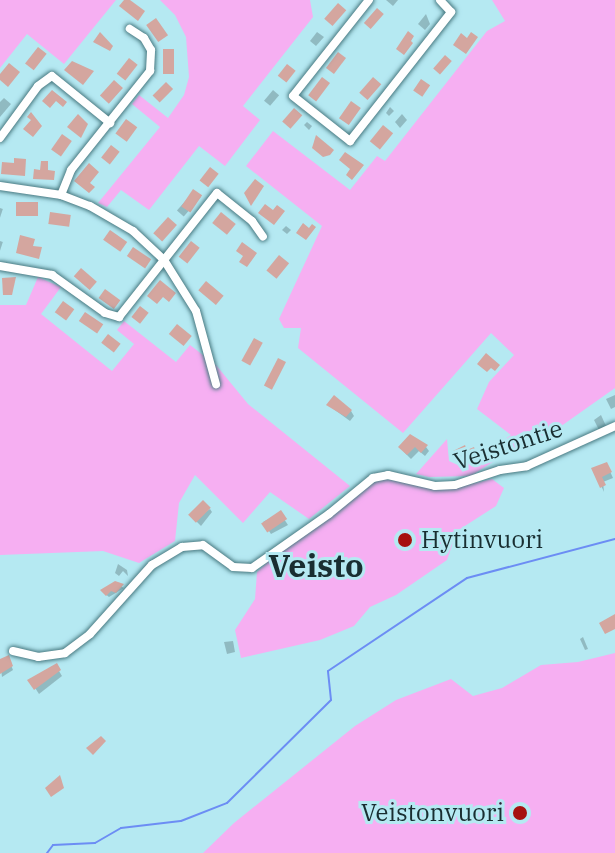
<!DOCTYPE html>
<html>
<head>
<meta charset="utf-8">
<style>
  body { margin:0 }
  #map { position:relative; width:615px; height:853px; overflow:hidden; background:#b5e9f2; font-family:"IBM Plex Serif",serif }
  div>[style] { position:absolute }
  .green>* { inset:0; background:#f6aff2 }
  .shadow>* { inset:0; background:#0003; transform-origin:0 0 }
  .stream>* { height:2px; margin:-1px; padding:0 1px; transform-origin:1px; border-radius:1px; background:#6c8df4 }
  .building>* { inset:0; background:#d4a69f; transform-origin:0 0 }
  .roads { filter:drop-shadow(0 0 2px #487981) drop-shadow(0 0 2px #487981) }
  .minor>* { height:8px; margin:-4px; padding:0 4px; transform-origin:4px; border-radius:4px; background:#fff }
  .dots>* { width:22px; height:22px; translate:-50% -50%; box-sizing:border-box; border:4px solid #b5e9f2; border-radius:50% }
  span { translate:-50% -50%; white-space:nowrap; text-align:center; line-height:1.15; -webkit-text-stroke:6px #b5e9f2; paint-order:stroke }
  .street-label { font-size:24px; color:#192e31 }
  .poi-label { font-size:24px; color:#192e31 }
  .left { translate:0 -50%; text-align:left }
  .right { translate:-100% -50%; text-align:right }
  .district-label { font-size:32px; color:#192e31; font-weight:700 }
</style>
</head>
<body>
<div id="map">
  <div class="green">
    <div style="clip-path:polygon(0 0,116px 0,64px 64px,27px 34px,0 68px)"></div>
    <div style="clip-path:polygon(160px 0,310px 0,313px 17px,243px 106px,260px 120px,225px 166px,199px 146px,149px 210px,121px 190px,107px 207px,98px 203px,160px 127px,132px 104px,139px 95px,168px 118px,184px 95px,189px 77px,186px 37px,175px 15px)"></div>
    <div style="clip-path:polygon(492px 0,615px 0,615px 388px,557px 429px,511px 450px,471px 476px,429px 477px,416px 474px,447px 439px,449px 461px,462px 467px,511px 435px,477px 409px,489px 382px,514px 355px,491px 333px,403px 433px,298px 348px,301px 328px,284px 328px,279px 319px,322px 226px,246px 166px,273px 131px,350px 190px,377px 156px,385px 161px,487px 31px,505px 21px)"></div>
    <div style="clip-path:polygon(38px 277px,61px 287px,41px 314px,112px 371px,134px 344px,117px 330px,124px 321px,176px 362px,190px 345px,216px 365px,248px 404px,350px 486px,309px 519px,270px 492px,243px 523px,195px 475px,179px 503px,175px 541px,139px 563px,103px 551px,0 555px,0 305px,26px 305px)"></div>
    <div style="clip-path:polygon(383px 479px,453px 488px,492px 479px,504px 488px,496px 506px,457px 531px,447px 560px,396px 595px,370px 607px,354px 626px,320px 640px,241px 658px,235px 630px,255px 599px,257px 572px,280px 550px,364px 486px)"></div>
    <div style="clip-path:polygon(615px 653px,615px 853px,203px 853px,234px 823px,355px 726px,396px 700px,451px 679px,473px 696px,502px 688px,541px 665px,578px 662px)"></div>
  </div>
  <div class="shadow">
    <div style="clip-path:polygon(386px 0,398px 0,393px 6px)"></div>
    <div style="clip-path:polygon(426px 14px,430px 24px,425px 30px,418px 24px)"></div>
    <div style="clip-path:polygon(317px 32px,324px 37px,316px 46px,310px 41px)"></div>
    <div style="left:273px;top:90px;width:8px;height:14px;rotate:40deg"></div>
    <div style="clip-path:polygon(4px 98px,11px 104px,0 117px,0 102px)"></div>
    <div style="clip-path:polygon(390px 107px,394px 111px,389px 116px,386px 113px)"></div>
    <div style="clip-path:polygon(402px 114px,407px 120px,400px 128px,395px 122px)"></div>
    <div style="clip-path:polygon(307px 122px,312px 126px,309px 130px,304px 125px)"></div>
    <div style="left:194px;top:191px;width:9px;height:26px;rotate:41deg"></div>
    <div style="left:0;top:208px;width:3px;height:11px;rotate:18deg"></div>
    <div style="clip-path:polygon(286px 226px,291px 230px,287px 234px,282px 230px)"></div>
    <div style="left:0;top:241px;width:3px;height:13px;rotate:18deg"></div>
    <div style="clip-path:polygon(615px 395px,615px 407px,611px 409px,606px 399px)"></div>
    <div style="clip-path:polygon(328px 405px,351px 411px,354px 416px,350px 421px)"></div>
    <div style="clip-path:polygon(601px 415px,606px 426px,599px 430px,594px 420px)"></div>
    <div style="clip-path:polygon(410px 437px,426px 447px,429px 451px,425px 456px,419px 451px,411px 459px,404px 452px,401px 447px)"></div>
    <div style="clip-path:polygon(473px 450px,477px 459px,462px 465px,456px 452px)"></div>
    <div style="clip-path:polygon(609px 469px,613px 478px,603px 482px,604px 492px,594px 470px)"></div>
    <div style="clip-path:polygon(210px 509px,212px 512px,201px 526px,194px 519px)"></div>
    <div style="clip-path:polygon(280px 513px,288px 525px,271px 534px,263px 522px)"></div>
    <div style="clip-path:polygon(118px 564px,127px 570px,128px 576px,123px 571px,119px 576px,115px 573px)"></div>
    <div style="clip-path:polygon(116px 583px,124px 588px,109px 597px,104px 593px)"></div>
    <div style="clip-path:polygon(583px 637px,588px 649px,585px 650px,580px 639px)"></div>
    <div style="clip-path:polygon(233px 641px,235px 652px,227px 654px,224px 642px)"></div>
    <div style="clip-path:polygon(8px 658px,13px 670px,2px 677px,0 661px)"></div>
    <div style="clip-path:polygon(56px 666px,62px 676px,39px 694px,30px 680px)"></div>
  </div>
  <div class="stream">
    <div style="left:47px;top:853px;width:10px;rotate:-53deg"></div>
    <div style="left:53px;top:845px;width:42px;rotate:-2.7deg"></div>
    <div style="left:95px;top:843px;width:30px;rotate:-30deg"></div>
    <div style="left:121px;top:828px;width:60px;rotate:-6.7deg"></div>
    <div style="left:181px;top:821px;width:49px;rotate:-21.4deg"></div>
    <div style="left:227px;top:803px;width:146px;rotate:-44.7deg"></div>
    <div style="left:331px;top:700px;width:29px;rotate:-96deg"></div>
    <div style="left:328px;top:671px;width:167px;rotate:-33.8deg"></div>
    <div style="left:467px;top:578px;width:153px;rotate:-14.8deg"></div>
  </div>
  <div class="building">
    <div style="clip-path:polygon(124px 0,130px 0,145px 11px,138px 21px,119px 6px)"></div>
    <div style="left:338px;top:3px;width:11px;height:21px;rotate:41deg"></div>
    <div style="left:377px;top:8px;width:9px;height:20px;rotate:41deg"></div>
    <div style="left:156px;top:18px;width:21px;height:12px;rotate:55deg"></div>
    <div style="clip-path:polygon(408px 31px,414px 36px,411px 41px,413px 43px,404px 55px,396px 49px)"></div>
    <div style="clip-path:polygon(100px 32px,113px 46px,110px 51px,93px 42px)"></div>
    <div style="clip-path:polygon(471px 32px,478px 37px,466px 54px,453px 45px,461px 33px,467px 38px)"></div>
    <div style="left:38px;top:47px;width:11px;height:21px;rotate:38deg"></div>
    <div style="left:163px;top:49px;width:11px;height:25px"></div>
    <div style="left:338px;top:52px;width:10px;height:20px;rotate:37deg"></div>
    <div style="left:445px;top:55px;width:9px;height:18px;rotate:41deg"></div>
    <div style="left:129px;top:58px;width:11px;height:20px;rotate:38deg"></div>
    <div style="clip-path:polygon(72px 61px,94px 71px,83px 85px,64px 70px)"></div>
    <div style="clip-path:polygon(9px 63px,20px 72px,8px 87px,0 80px,0 74px)"></div>
    <div style="left:287px;top:64px;width:11px;height:15px;rotate:38deg"></div>
    <div style="left:322px;top:77px;width:10px;height:23px;rotate:37deg"></div>
    <div style="left:373px;top:77px;width:11px;height:21px;rotate:41deg"></div>
    <div style="left:421px;top:79px;width:11px;height:14px;rotate:34deg"></div>
    <div style="left:114px;top:80px;width:12px;height:21px;rotate:42deg"></div>
    <div style="left:166px;top:82px;width:10px;height:19px;rotate:45deg"></div>
    <div style="clip-path:polygon(52px 90px,67px 102px,63px 107px,56px 101px,50px 108px,42px 101px)"></div>
    <div style="left:351px;top:101px;width:12px;height:21px;rotate:35deg"></div>
    <div style="left:294px;top:108px;width:11px;height:18px;rotate:41deg"></div>
    <div style="clip-path:polygon(31px 112px,42px 126px,33px 137px,23px 129px,31px 120px,27px 117px)"></div>
    <div style="clip-path:polygon(78px 114px,88px 124px,81px 138px,67px 127px)"></div>
    <div style="left:126px;top:119px;width:14px;height:18px;rotate:36deg"></div>
    <div style="left:383px;top:125px;width:13px;height:21px;rotate:39deg"></div>
    <div style="left:62px;top:134px;width:12px;height:19px;rotate:35deg"></div>
    <div style="clip-path:polygon(316px 135px,334px 150px,330px 155px,323px 157px,312px 148px)"></div>
    <div style="left:111px;top:145px;width:11px;height:16px;rotate:38deg"></div>
    <div style="clip-path:polygon(345px 152px,364px 165px,352px 180px,346px 175px,350px 169px,339px 160px)"></div>
    <div style="clip-path:polygon(14px 158px,26px 159px,25px 176px,1px 174px,2px 162px,14px 163px)"></div>
    <div style="clip-path:polygon(41px 161px,48px 161px,48px 170px,55px 171px,54px 180px,33px 179px,34px 169px,40px 170px)"></div>
    <div style="clip-path:polygon(89px 163px,99px 172px,90px 183px,95px 187px,89px 193px,74px 181px)"></div>
    <div style="left:210px;top:167px;width:11px;height:17px;rotate:38deg"></div>
    <div style="clip-path:polygon(255px 179px,264px 186px,251px 206px,244px 193px)"></div>
    <div style="left:193px;top:189px;width:11px;height:21px;rotate:34deg"></div>
    <div style="left:16px;top:202px;width:22px;height:14px"></div>
    <div style="clip-path:polygon(265px 204px,273px 210px,277px 205px,285px 211px,274px 225px,258px 213px)"></div>
    <div style="left:50px;top:212px;width:21px;height:12px;rotate:8deg"></div>
    <div style="left:221px;top:212px;width:19px;height:14px;rotate:39deg"></div>
    <div style="left:168px;top:217px;width:12px;height:22px;rotate:42deg"></div>
    <div style="clip-path:polygon(303px 223px,309px 228px,312px 224px,316px 227px,306px 240px,296px 233px)"></div>
    <div style="left:110px;top:230px;width:21px;height:12px;rotate:35deg"></div>
    <div style="clip-path:polygon(20px 235px,35px 239px,33px 246px,42px 247px,39px 259px,16px 253px)"></div>
    <div style="left:191px;top:241px;width:11px;height:20px;rotate:38deg"></div>
    <div style="clip-path:polygon(242px 242px,257px 253px,247px 267px,239px 262px,243px 256px,236px 251px)"></div>
    <div style="left:133px;top:247px;width:22px;height:11px;rotate:34deg"></div>
    <div style="left:279px;top:255px;width:13px;height:20px;rotate:39deg"></div>
    <div style="left:81px;top:268px;width:21px;height:11px;rotate:41deg"></div>
    <div style="clip-path:polygon(16px 277px,12px 295px,3px 295px,2px 278px)"></div>
    <div style="clip-path:polygon(160px 280px,176px 293px,169px 302px,163px 297px,157px 304px,147px 296px)"></div>
    <div style="left:206px;top:281px;width:23px;height:12px;rotate:40deg"></div>
    <div style="left:105px;top:289px;width:19px;height:11px;rotate:36deg"></div>
    <div style="left:63px;top:301px;width:14px;height:14px;rotate:36deg"></div>
    <div style="left:140px;top:306px;width:11px;height:14px;rotate:38deg"></div>
    <div style="left:85px;top:312px;width:22px;height:11px;rotate:34deg"></div>
    <div style="left:177px;top:324px;width:19px;height:13px;rotate:39deg"></div>
    <div style="left:108px;top:334px;width:16px;height:11px;rotate:38deg"></div>
    <div style="left:254px;top:338px;width:10px;height:26px;rotate:29deg"></div>
    <div style="clip-path:polygon(486px 353px,500px 365px,495px 371px,491px 368px,487px 372px,477px 364px)"></div>
    <div style="left:278px;top:358px;width:9px;height:31px;rotate:27deg"></div>
    <div style="clip-path:polygon(334px 395px,352px 410px,346px 417px,326px 405px)"></div>
    <div style="clip-path:polygon(410px 434px,428px 445px,421px 453px,415px 447px,407px 455px,398px 447px)"></div>
    <div style="clip-path:polygon(465px 445px,467px 450px,474px 447px,477px 455px,459px 463px,453px 451px)"></div>
    <div style="clip-path:polygon(607px 462px,612px 472px,602px 477px,606px 485px,600px 488px,591px 468px)"></div>
    <div style="left:203px;top:500px;width:11px;height:21px;rotate:45deg"></div>
    <div style="left:281px;top:510px;width:11px;height:24px;rotate:56deg"></div>
    <div style="clip-path:polygon(115px 581px,124px 584px,116px 593px,111px 591px,106px 596px,100px 590px)"></div>
    <div style="clip-path:polygon(615px 614px,615px 629px,605px 634px,599px 623px)"></div>
    <div style="clip-path:polygon(9px 655px,13px 666px,0 674px,0 659px)"></div>
    <div style="clip-path:polygon(57px 663px,61px 670px,34px 690px,27px 680px)"></div>
    <div style="clip-path:polygon(101px 736px,106px 741px,93px 755px,86px 748px)"></div>
    <div style="clip-path:polygon(60px 775px,64px 788px,51px 797px,45px 788px)"></div>
  </div>
  <div class="roads">
    <div class="minor">
      <div style="left:369px;top:0;width:122px;rotate:128.4deg"></div>
      <div style="left:293px;top:96px;width:73px;rotate:38.3deg"></div>
      <div style="left:350px;top:141px;width:164px;rotate:-51.9deg"></div>
      <div style="left:451px;top:12px;width:16px;rotate:-133deg"></div>
      <div style="left:0;top:138px;width:64px;rotate:-53.8deg"></div>
      <div style="left:38px;top:86px;width:17px;rotate:-36deg"></div>
      <div style="left:52px;top:76px;width:75px;rotate:39deg"></div>
      <div style="left:0;top:186px;width:62px;rotate:8.4deg"></div>
      <div style="left:61px;top:195px;width:31px;rotate:21deg"></div>
      <div style="left:90px;top:206px;width:50px;rotate:30.2deg"></div>
      <div style="left:133px;top:231px;width:42px;rotate:43.1deg"></div>
      <div style="left:164px;top:260px;width:60px;rotate:57.9deg"></div>
      <div style="left:196px;top:311px;width:76px;rotate:74.7deg"></div>
      <div style="left:61px;top:195px;width:27px;rotate:-68deg"></div>
      <div style="left:71px;top:170px;width:127px;rotate:-51.4deg"></div>
      <div style="left:150px;top:71px;width:21px;rotate:-87deg"></div>
      <div style="left:151px;top:50px;width:14px;rotate:-120deg"></div>
      <div style="left:144px;top:38px;width:17px;rotate:-147deg"></div>
      <div style="left:0;top:266px;width:53px;rotate:9.8deg"></div>
      <div style="left:52px;top:275px;width:65px;rotate:35.6deg"></div>
      <div style="left:105px;top:313px;width:15px;rotate:16deg"></div>
      <div style="left:119px;top:317px;width:158px;rotate:-51.7deg"></div>
      <div style="left:217px;top:193px;width:45px;rotate:38.7deg"></div>
      <div style="left:252px;top:221px;width:19px;rotate:55deg"></div>
      <div style="left:13px;top:651px;width:26px;rotate:13deg"></div>
      <div style="left:38px;top:657px;width:27px;rotate:-8deg"></div>
      <div style="left:65px;top:653px;width:31px;rotate:-37deg"></div>
      <div style="left:90px;top:634px;width:93px;rotate:-48.1deg"></div>
      <div style="left:152px;top:565px;width:35px;rotate:-31deg"></div>
      <div style="left:182px;top:547px;width:21px;rotate:-5deg"></div>
      <div style="left:203px;top:545px;width:37px;rotate:36deg"></div>
      <div style="left:233px;top:567px;width:19px;rotate:3deg"></div>
      <div style="left:252px;top:568px;width:94px;rotate:-35deg"></div>
      <div style="left:329px;top:514px;width:57px;rotate:-39.3deg"></div>
      <div style="left:373px;top:478px;width:15px;rotate:-11deg"></div>
      <div style="left:388px;top:475px;width:48px;rotate:13.2deg"></div>
      <div style="left:435px;top:486px;width:20px;rotate:-3deg"></div>
      <div style="left:455px;top:485px;width:47px;rotate:-18.4deg"></div>
      <div style="left:500px;top:470px;width:27px;rotate:-8deg"></div>
      <div style="left:527px;top:466px;width:97px;rotate:-24.4deg"></div>
    </div>
  </div>
  <div class="dots">
    <div style="left:405px;top:540px;background:#a6120f"></div>
    <div style="left:520px;top:813px;background:#a6120f"></div>
  </div>
  <div class="street-label">
    <span style="left:508px;top:445px;rotate:-18deg">Veistontie</span>
  </div>
  <div class="poi-label">
    <span class="left" style="left:421px;top:540px">Hytinvuori</span>
    <span class="right" style="left:504px;top:813px">Veistonvuori</span>
  </div>
  <div class="district-label">
    <span style="left:316px;top:565px">Veisto</span>
  </div>
</div>
</body>
</html>
